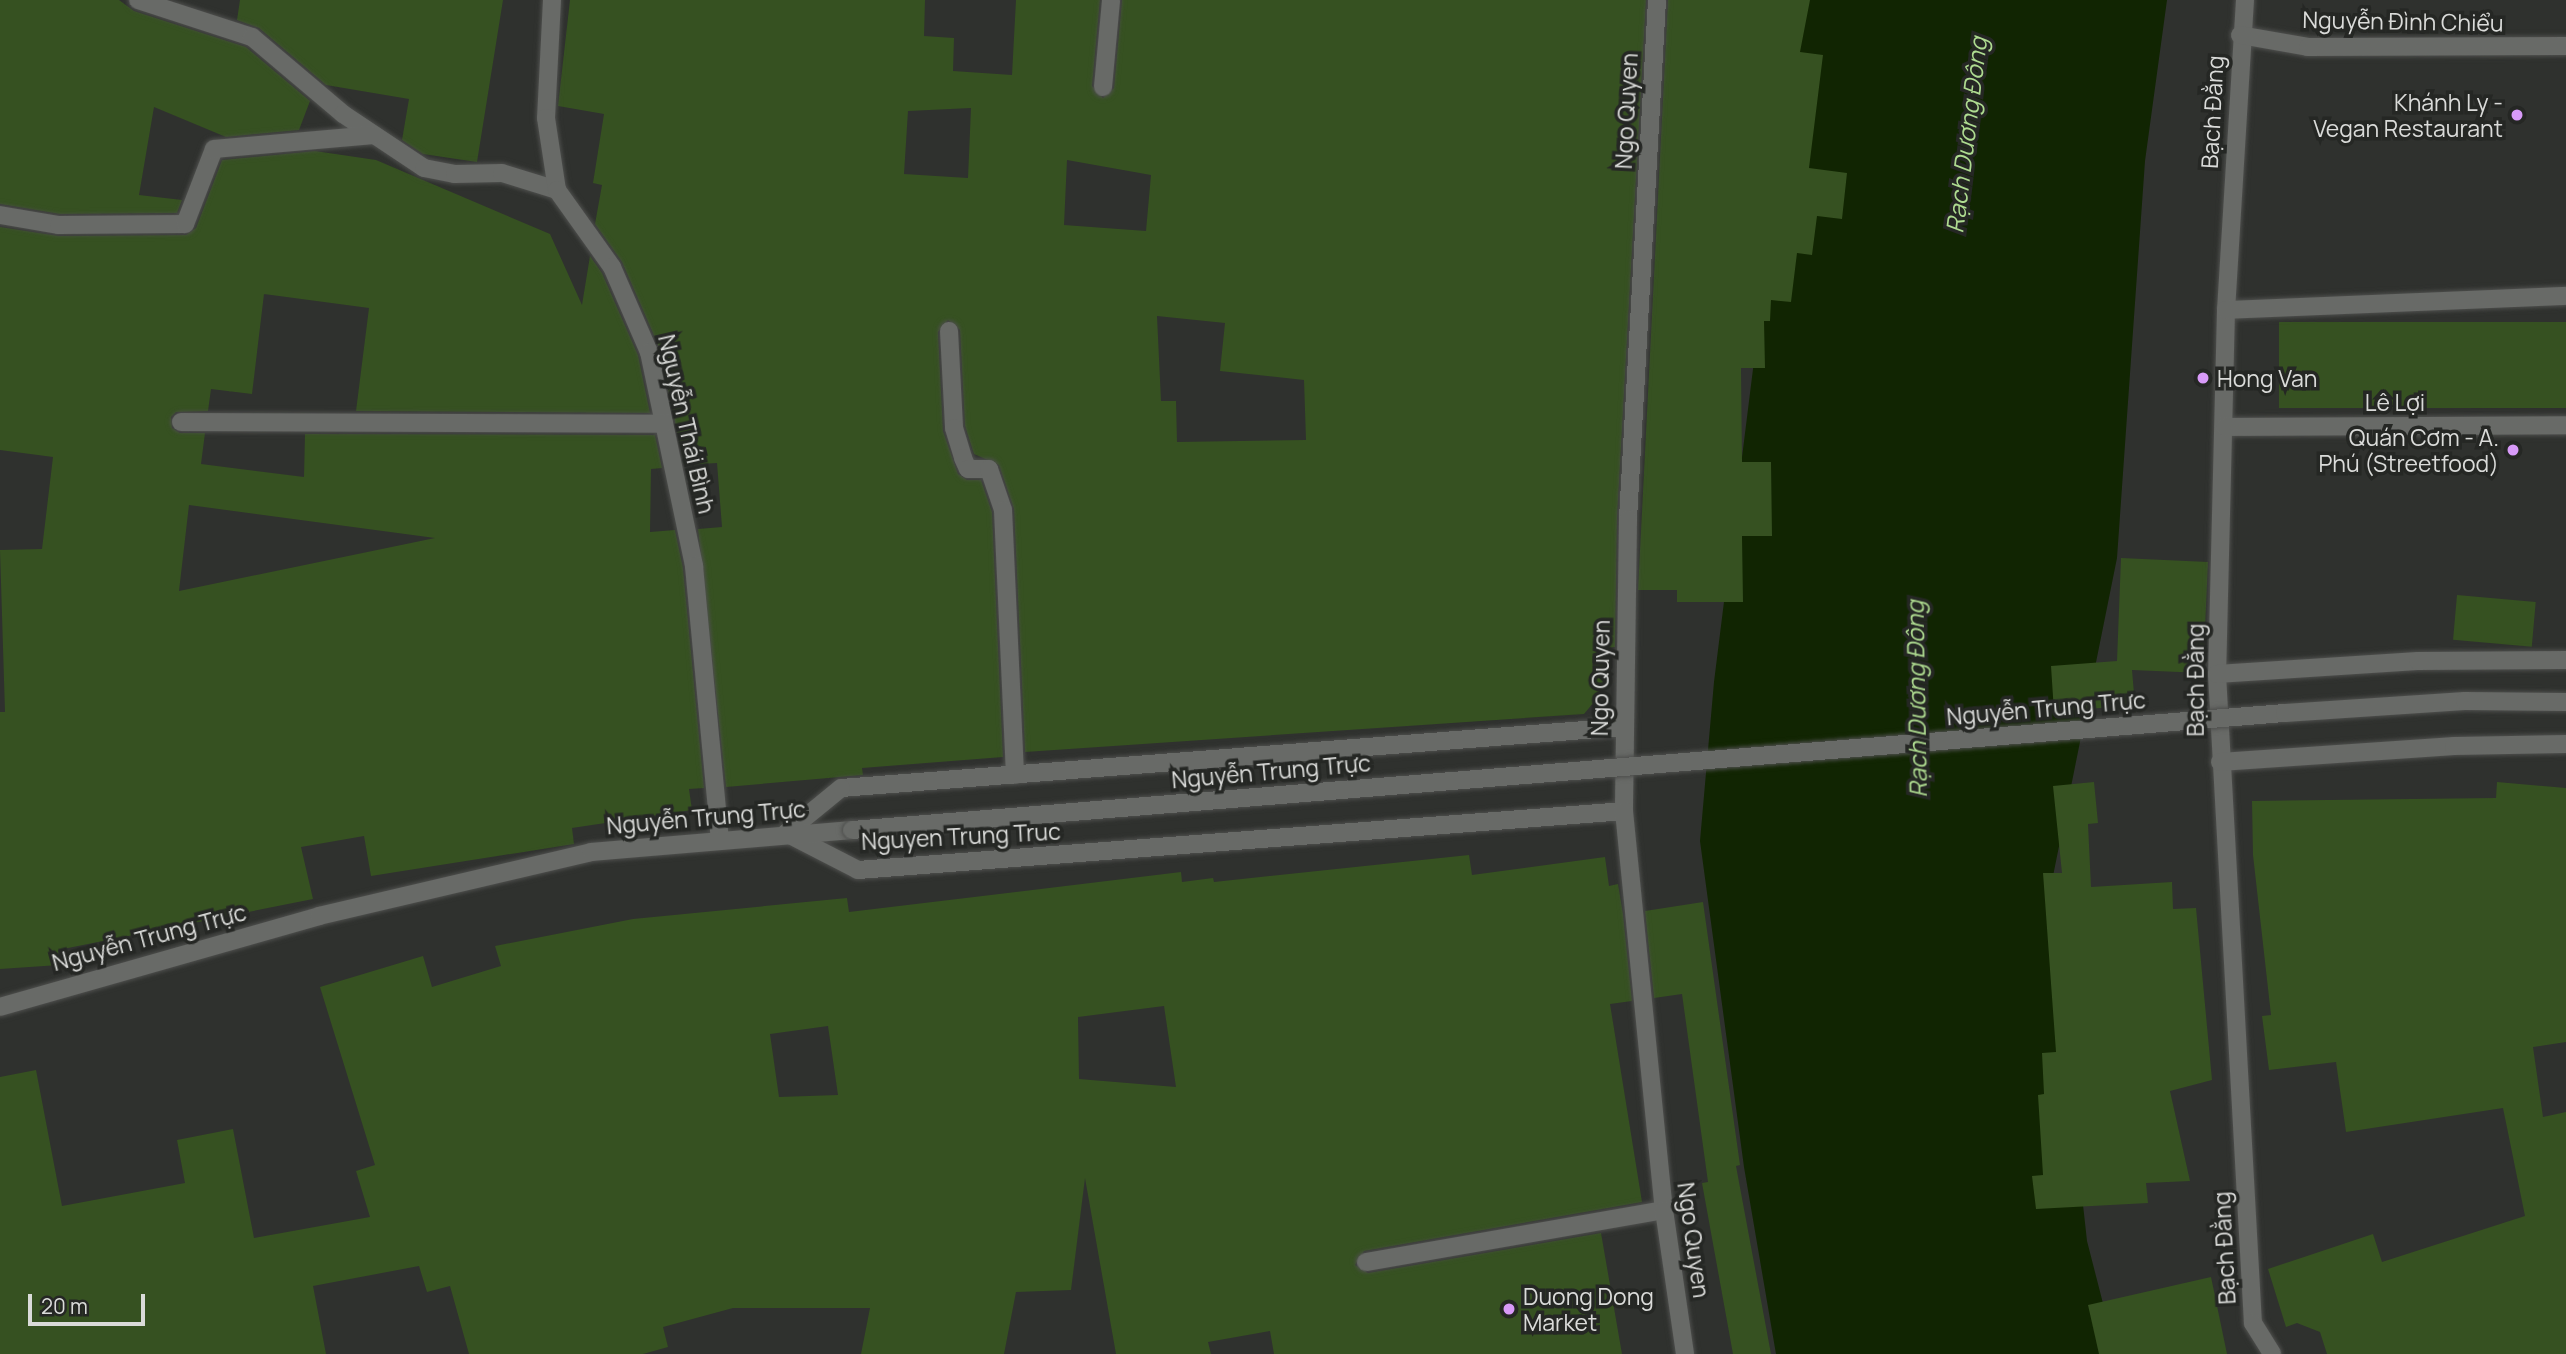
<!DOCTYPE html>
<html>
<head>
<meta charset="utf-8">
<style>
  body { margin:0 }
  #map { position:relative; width:2566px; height:1354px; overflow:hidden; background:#2f312e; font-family:Manrope,sans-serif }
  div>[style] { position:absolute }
  .water>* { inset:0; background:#112502 }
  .building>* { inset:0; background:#365121; transform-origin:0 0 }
  .roads { filter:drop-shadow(0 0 2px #4e4f4d) drop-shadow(0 0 2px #4e4f4d) }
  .service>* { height:18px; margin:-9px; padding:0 9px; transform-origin:9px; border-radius:9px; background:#686a67 }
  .minor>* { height:18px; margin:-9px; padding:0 9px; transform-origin:9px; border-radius:9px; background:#686a67 }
  .tertiary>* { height:18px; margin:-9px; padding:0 9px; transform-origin:9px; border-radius:9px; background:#686a67 }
  .secondary>* { height:18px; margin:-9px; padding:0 9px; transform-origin:9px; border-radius:9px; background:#686a67 }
  .bridges { filter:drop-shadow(0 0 2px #4e4f4d) drop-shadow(0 0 2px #4e4f4d) }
  .secondary-bridge>* { height:18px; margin:-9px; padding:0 9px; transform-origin:9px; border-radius:9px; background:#686a67 }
  .dots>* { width:19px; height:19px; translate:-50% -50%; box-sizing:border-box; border:4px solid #252724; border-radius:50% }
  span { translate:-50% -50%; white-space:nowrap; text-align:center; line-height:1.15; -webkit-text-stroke:7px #252724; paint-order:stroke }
  .street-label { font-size:23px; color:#dadbd9 }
  .poi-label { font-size:23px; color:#dadbd9 }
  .right { translate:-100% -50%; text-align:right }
  .left { translate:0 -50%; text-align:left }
  .water-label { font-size:24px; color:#aedb90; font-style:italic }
  .scale { position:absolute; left:28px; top:1294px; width:117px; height:32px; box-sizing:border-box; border:4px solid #dadbd9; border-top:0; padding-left:9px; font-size:21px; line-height:24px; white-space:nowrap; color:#dadbd9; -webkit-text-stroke:5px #252724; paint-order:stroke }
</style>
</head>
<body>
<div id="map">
  <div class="water">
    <div style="clip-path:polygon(1799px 0,2167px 0,2145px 161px,2117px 558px,2049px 896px,2087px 1241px,2116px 1354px,1776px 1354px,1744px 1167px,1700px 841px,1714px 682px)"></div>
  </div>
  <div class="building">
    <div style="clip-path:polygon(0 0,119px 0,134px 11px,246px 47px,310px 101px,299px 130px,226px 137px,154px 107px,139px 195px,182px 200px,177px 213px,60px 214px,0 204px)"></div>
    <div style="clip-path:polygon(240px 0,503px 0,477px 162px,423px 154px,402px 140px,409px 99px,326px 85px,259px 28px,237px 20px)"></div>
    <div style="clip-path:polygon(evenodd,570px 0,925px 0,924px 36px,954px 38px,953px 71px,1012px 75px,1016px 0,1100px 0,1092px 86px,1103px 98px,1114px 88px,1122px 0,1646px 0,1617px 518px,1615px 647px,1606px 648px,1609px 684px,1584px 714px,1025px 752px,1014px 509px,999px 465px,974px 454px,965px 426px,960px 330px,948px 320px,938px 332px,943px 431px,958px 474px,967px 480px,981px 480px,992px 512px,1003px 757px,862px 768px,863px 775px,726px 787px,698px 529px,722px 527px,717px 463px,684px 465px,659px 347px,622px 262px,595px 224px,602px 185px,593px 183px,604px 114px,558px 106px,570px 0,971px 108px,968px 178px,904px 174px,908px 111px,971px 108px,570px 0,1067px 160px,1151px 175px,1146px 231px,1064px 225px,1067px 160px,570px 0,1157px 316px,1225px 323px,1220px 371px,1304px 380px,1306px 440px,1177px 442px,1176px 401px,1161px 401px,1157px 316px)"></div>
    <div style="clip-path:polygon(1668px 0,1810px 0,1800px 52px,1823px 55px,1809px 168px,1847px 173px,1842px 219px,1817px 216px,1812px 255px,1797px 253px,1791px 302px,1771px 300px,1770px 321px,1764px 321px,1765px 368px,1741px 368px,1742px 462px,1771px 462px,1772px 536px,1742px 536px,1743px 602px,1677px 602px,1677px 590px,1638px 590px)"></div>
    <div style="clip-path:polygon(evenodd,315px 151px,376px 160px,550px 234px,582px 305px,590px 256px,602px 273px,638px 355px,650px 413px,356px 411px,369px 308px,264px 294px,252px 394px,211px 389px,208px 411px,176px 412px,171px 417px,172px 428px,180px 433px,205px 433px,201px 464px,304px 477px,305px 434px,655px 435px,662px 468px,651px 469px,650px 532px,675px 530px,683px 568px,704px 788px,689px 789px,692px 810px,572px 828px,574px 844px,371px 876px,364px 836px,301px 847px,313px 899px,58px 950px,59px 965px,0 969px,0 712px,5px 712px,0 550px,42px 549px,53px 457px,0 450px,0 227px,59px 236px,186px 235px,196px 228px,222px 160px,315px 151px,189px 505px,435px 538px,179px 591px,189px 505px)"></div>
    <div style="left:2566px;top:322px;width:86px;height:287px;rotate:90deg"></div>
    <div style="clip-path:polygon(2121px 558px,2208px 562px,2203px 673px,2132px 670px,2135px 705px,2054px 712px,2051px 666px,2117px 661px)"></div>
    <div style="left:2457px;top:595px;width:79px;height:45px;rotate:5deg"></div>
    <div style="clip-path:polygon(2094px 782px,2098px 823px,2088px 824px,2091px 887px,2172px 882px,2173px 909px,2196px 908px,2212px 1080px,2170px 1091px,2190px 1181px,2146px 1183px,2148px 1203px,2036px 1209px,2032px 1176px,2043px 1175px,2038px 1095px,2044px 1094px,2042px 1053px,2056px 1052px,2043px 873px,2062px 873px,2053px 786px)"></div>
    <div style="clip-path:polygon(2497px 782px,2566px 788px,2566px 1042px,2533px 1047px,2543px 1117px,2566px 1112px,2566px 1354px,2327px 1354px,2320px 1332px,2297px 1323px,2286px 1327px,2268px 1269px,2373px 1234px,2382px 1262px,2525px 1216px,2503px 1108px,2346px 1132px,2336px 1062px,2269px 1070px,2262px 1016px,2271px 1015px,2253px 855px,2252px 801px,2496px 798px)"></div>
    <div style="clip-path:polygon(evenodd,1469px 855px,1472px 875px,1605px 857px,1609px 886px,1618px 884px,1623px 914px,1632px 1001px,1610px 1004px,1642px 1202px,1364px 1251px,1355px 1265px,1368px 1273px,1601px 1233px,1622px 1354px,1274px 1354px,1270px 1331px,1208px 1342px,1211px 1354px,1116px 1354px,1085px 1178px,1071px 1290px,1016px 1292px,1004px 1354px,861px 1354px,870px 1308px,733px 1308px,663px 1327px,668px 1347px,643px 1354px,469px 1354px,450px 1286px,427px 1292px,419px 1266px,313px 1286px,326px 1354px,0 1354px,0 1077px,36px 1070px,62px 1206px,185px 1183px,177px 1140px,233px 1129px,254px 1238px,370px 1217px,356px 1171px,375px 1165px,320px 987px,423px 956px,432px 987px,501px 966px,495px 946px,633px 919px,847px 898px,849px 912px,1181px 872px,1182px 882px,1213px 878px,1214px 882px,1469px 855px,1164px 1006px,1176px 1087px,1079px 1079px,1078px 1017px,1164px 1006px,1469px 855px,828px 1026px,838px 1095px,779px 1097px,770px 1034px,828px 1026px)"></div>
    <div style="clip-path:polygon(1703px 902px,1740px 1165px,1736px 1166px,1771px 1354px,1733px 1354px,1702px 1183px,1708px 1182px,1682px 994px,1654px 998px,1645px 911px)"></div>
    <div style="clip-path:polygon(2211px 1277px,2227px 1354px,2099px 1354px,2088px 1305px)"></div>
  </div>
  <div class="roads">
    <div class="service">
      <div style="left:1366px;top:1262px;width:303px;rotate:-9.9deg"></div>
    </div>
    <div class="minor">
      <div style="left:138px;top:0;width:120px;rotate:18deg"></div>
      <div style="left:252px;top:37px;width:119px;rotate:40.2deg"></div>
      <div style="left:343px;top:114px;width:97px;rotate:33.7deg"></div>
      <div style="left:424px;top:168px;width:32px;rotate:11deg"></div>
      <div style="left:455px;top:174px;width:47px;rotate:-1.2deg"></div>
      <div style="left:502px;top:173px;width:58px;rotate:17.2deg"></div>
      <div style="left:552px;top:0;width:118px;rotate:92.9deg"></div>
      <div style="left:546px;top:118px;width:73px;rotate:81.3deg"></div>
      <div style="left:557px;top:190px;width:95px;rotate:54.5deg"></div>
      <div style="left:612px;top:267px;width:93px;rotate:66.5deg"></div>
      <div style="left:649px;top:352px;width:219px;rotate:78.1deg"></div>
      <div style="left:694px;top:566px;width:274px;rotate:84.6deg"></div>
      <div style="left:2245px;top:0;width:311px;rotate:93.5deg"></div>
      <div style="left:2226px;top:310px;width:364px;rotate:91.4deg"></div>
      <div style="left:2217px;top:674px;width:650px;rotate:86.83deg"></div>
      <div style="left:2253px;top:1323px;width:36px;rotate:58deg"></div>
      <div style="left:2240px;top:35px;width:69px;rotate:10deg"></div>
      <div style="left:2308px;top:47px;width:258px;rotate:-0.2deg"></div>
      <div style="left:1103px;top:87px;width:87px;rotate:-84.7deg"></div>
      <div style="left:0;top:215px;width:60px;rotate:9.6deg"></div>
      <div style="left:59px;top:225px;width:126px;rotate:-0.5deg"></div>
      <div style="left:185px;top:224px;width:80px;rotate:-68.9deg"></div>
      <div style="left:214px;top:149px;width:160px;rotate:-5deg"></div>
      <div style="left:2226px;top:310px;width:340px;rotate:-2.4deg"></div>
      <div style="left:949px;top:331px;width:97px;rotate:87deg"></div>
      <div style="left:954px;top:428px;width:31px;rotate:73deg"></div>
      <div style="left:963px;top:458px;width:12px;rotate:66deg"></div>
      <div style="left:968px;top:469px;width:21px"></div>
      <div style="left:989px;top:469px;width:43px;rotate:71.1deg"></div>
      <div style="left:1003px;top:510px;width:265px;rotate:87.4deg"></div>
      <div style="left:181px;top:422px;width:483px;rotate:0.2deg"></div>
      <div style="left:2225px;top:427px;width:341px;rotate:-0.3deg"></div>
      <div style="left:2217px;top:674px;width:201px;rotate:-3.7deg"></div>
      <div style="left:2418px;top:661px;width:148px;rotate:-0.4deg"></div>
      <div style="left:1623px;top:727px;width:784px;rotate:175.54deg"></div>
      <div style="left:841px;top:788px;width:71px;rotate:140.7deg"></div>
      <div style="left:786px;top:833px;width:81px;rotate:27.2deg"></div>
      <div style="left:858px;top:870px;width:768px;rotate:-4.4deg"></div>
      <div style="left:2220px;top:762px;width:235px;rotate:-3.9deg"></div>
      <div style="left:2454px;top:746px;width:112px;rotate:-1deg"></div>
    </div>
    <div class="tertiary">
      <div style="left:1657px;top:0;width:520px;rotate:93.2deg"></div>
      <div style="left:1628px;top:519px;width:292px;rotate:90.8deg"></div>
      <div style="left:1624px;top:811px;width:401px;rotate:84.3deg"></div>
      <div style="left:1664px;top:1210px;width:146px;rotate:81.7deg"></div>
    </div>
    <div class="secondary">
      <div style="left:0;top:1007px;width:332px;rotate:-15.9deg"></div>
      <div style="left:319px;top:916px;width:279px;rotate:-13.2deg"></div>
      <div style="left:591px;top:852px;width:262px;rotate:-4.8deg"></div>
    </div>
  </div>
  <div class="bridges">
    <div class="secondary-bridge">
      <div style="left:852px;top:830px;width:1438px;rotate:-4.67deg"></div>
      <div style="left:2285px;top:713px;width:180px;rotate:-3.8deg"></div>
      <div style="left:2465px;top:701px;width:101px;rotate:0.6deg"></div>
    </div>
  </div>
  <div class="dots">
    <div style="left:2517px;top:115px;background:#d89af8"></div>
    <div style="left:2203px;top:378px;background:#d89af8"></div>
    <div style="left:2513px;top:450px;background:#d89af8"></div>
    <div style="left:1509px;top:1309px;background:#d89af8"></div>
  </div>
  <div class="street-label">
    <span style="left:2403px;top:21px;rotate:1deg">Nguyễn Đình Chiểu</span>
    <span style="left:1626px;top:111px;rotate:-87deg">Ngo Quyen</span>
    <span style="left:2212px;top:112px;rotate:-87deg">Bạch Đằng</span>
    <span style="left:2395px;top:402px">Lê Lợi</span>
    <span style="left:687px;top:424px;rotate:77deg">Nguyễn Thái Bình</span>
    <span style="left:1600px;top:678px;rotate:-89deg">Ngo Quyen</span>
    <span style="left:2195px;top:680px;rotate:-90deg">Bạch Đằng</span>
    <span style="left:2046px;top:708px;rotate:-5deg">Nguyễn Trung Trực</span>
    <span style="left:1271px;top:771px;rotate:-5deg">Nguyễn Trung Trực</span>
    <span style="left:706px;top:817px;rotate:-5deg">Nguyễn Trung Trực</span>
    <span style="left:961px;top:836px;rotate:-3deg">Nguyen Trung Truc</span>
    <span style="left:149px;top:937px;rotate:-15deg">Nguyễn Trung Trực</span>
    <span style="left:1694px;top:1240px;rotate:82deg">Ngo Quyen</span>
    <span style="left:2224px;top:1248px;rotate:-93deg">Bạch Đằng</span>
  </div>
  <div class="poi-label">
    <span class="right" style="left:2503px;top:115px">Khánh Ly -<br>Vegan Restaurant</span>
    <span class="left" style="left:2217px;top:378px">Hong Van</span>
    <span class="right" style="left:2499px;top:450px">Quán Cơm - A.<br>Phú (Streetfood)</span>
    <span class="left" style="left:1523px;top:1309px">Duong Dong<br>Market</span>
  </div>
  <div class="water-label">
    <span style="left:1966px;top:135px;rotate:-83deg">Rạch Dương Đông</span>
    <span style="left:1916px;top:699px;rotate:-91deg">Rạch Dương Đông</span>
  </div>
  <div class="scale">20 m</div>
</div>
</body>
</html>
